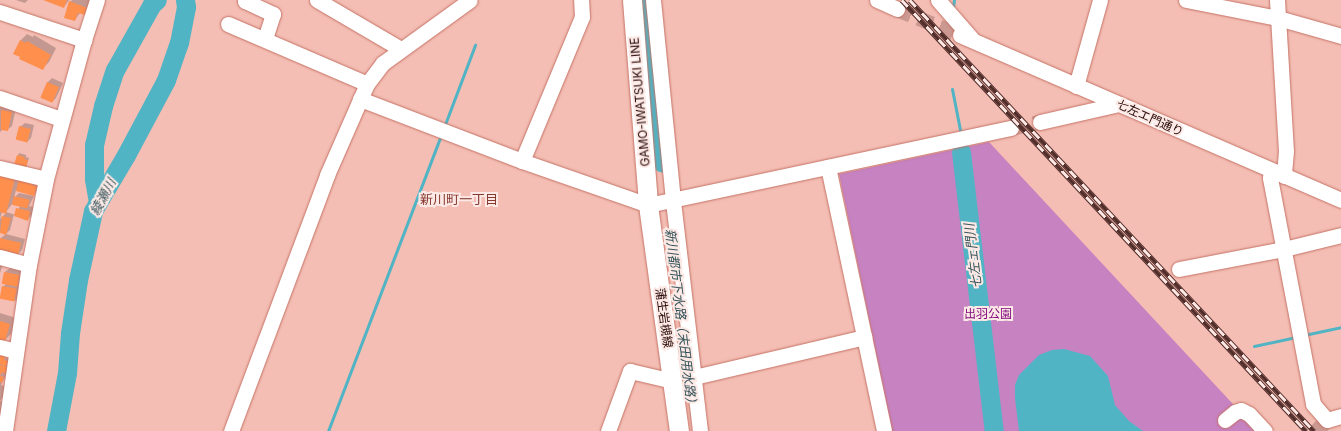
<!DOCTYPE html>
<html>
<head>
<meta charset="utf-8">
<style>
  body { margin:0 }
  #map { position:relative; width:1341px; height:431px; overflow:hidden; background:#f4beb4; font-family:Inter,"Noto Sans JP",sans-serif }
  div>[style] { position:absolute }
  .green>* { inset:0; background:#c682c1 }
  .water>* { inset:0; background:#51b4c4 }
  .shadow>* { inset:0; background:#0003 }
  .stream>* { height:3px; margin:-1.5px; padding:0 1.5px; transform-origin:1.5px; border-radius:1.5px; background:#51b4c4 }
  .river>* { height:19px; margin:-9.5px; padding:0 9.5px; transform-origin:9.5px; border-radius:9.5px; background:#51b4c4 }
  .building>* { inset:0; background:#ff8f4c; transform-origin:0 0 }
  .minor-tunnel>* { height:15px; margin-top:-7.5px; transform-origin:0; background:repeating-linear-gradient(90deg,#cb9991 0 15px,transparent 0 23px) }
  .roads { filter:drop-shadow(0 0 1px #c57265) drop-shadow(0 0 1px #c57265) }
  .minor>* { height:15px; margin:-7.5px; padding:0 7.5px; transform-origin:7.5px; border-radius:7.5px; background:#fff }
  .major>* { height:19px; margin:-9.5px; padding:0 9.5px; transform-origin:9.5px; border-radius:9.5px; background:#fff }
  .rail>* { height:4.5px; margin-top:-2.25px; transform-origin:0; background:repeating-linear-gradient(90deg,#fce9e5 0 9px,#512d2a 0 18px); box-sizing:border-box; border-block:1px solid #512d2a }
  span { translate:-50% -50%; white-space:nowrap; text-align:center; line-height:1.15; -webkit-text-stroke:4px #fce9e5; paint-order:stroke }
  .street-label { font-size:12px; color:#260705 }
  .park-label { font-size:12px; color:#7f077d }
  .water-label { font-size:13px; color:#35545a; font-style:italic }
  .neighbourhood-label { font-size:13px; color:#85392f }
</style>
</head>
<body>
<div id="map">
  <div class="green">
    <div style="clip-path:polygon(989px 142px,1258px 431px,892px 431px,839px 174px)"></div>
  </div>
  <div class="water">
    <div style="clip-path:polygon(1064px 349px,1090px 356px,1108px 376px,1115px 405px,1129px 421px,1143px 431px,1019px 431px,1015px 398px,1015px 385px,1019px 375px,1039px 355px,1052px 350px)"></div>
  </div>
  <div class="shadow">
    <div style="clip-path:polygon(16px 0,28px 0,25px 3px)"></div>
    <div style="clip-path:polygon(46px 0,69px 0,64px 7px)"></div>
    <div style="clip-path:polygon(72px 0,92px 0,89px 10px,80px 13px,75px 20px,70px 2px)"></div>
    <div style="clip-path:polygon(27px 34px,33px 37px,34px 35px,56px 48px,49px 62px,43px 68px,14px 53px,21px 40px)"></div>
    <div style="clip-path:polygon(52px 78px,63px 83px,56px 98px,52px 102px,41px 97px,48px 82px)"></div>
    <div style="clip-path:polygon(0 106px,16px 108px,12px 126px,7px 130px,3px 129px,0 132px)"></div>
    <div style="clip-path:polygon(25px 123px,34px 125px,31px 138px,27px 142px,20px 127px)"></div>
    <div style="clip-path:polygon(19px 153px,26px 155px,26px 157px,29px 158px,26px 167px,15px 164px)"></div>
    <div style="clip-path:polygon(evenodd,21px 172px,18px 181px,24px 175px,40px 182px,38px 190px,34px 194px,16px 190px,14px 198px,19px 193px,34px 196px,29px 206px,34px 207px,32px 215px,28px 219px,14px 214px,10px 230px,6px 234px,25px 239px,22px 250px,18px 254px,0 249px,1px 238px,6px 234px,0 232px,0 173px,21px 172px,12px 204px,20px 206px,16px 215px,6px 212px,12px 204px,21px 172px,2px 212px,6px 213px,0 219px,2px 212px)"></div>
    <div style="clip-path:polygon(0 261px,4px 261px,0 273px)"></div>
    <div style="clip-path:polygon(10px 268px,24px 271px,22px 281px,18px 285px,21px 285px,19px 297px,15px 301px,3px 287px,7px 283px,5px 272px)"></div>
    <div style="clip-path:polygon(0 313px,16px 318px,11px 334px,5px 340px,0 339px)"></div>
    <div style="clip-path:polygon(0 352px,7px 354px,5px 358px,10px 359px,6px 365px,9px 366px,7px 373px,1px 385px,7px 387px,4px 396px,0 401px)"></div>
    <div style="clip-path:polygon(0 401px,6px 403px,0 414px)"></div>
  </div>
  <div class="stream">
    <div style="left:953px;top:7px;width:7px;rotate:-82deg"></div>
    <div style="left:952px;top:89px;width:47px;rotate:78.9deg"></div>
    <div style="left:444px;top:127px;width:88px;rotate:-69.3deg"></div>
    <div style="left:961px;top:152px;width:10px;rotate:-90deg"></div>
    <div style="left:1304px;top:335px;width:38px;rotate:-12deg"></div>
    <div style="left:1254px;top:346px;width:43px;rotate:-12.1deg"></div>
    <div style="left:328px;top:431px;width:317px;rotate:-69.1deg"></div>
  </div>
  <div class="river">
    <div style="left:645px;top:0;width:124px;rotate:84.9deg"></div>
    <div style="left:656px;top:124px;width:39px;rotate:81deg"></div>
    <div style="left:961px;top:152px;width:281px;rotate:83.3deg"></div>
    <div style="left:98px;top:202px;width:23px;rotate:-100deg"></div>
    <div style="left:94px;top:179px;width:34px;rotate:-90deg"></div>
    <div style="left:94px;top:145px;width:40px;rotate:-77deg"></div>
    <div style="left:103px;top:106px;width:38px;rotate:-72deg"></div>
    <div style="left:115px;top:70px;width:76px;rotate:-60.7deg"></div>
    <div style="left:152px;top:4px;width:6px;rotate:-39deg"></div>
    <div style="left:56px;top:431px;width:59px;rotate:-79.3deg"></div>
    <div style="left:67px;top:373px;width:40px;rotate:-85.7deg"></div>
    <div style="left:70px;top:333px;width:54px;rotate:-81.4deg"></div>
    <div style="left:78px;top:280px;width:71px;rotate:-77.7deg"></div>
    <div style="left:93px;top:211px;width:65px;rotate:-59.5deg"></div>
    <div style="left:126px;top:155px;width:85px;rotate:-61.9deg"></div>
    <div style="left:166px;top:80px;width:39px;rotate:-71deg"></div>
    <div style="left:179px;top:43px;width:37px;rotate:-79deg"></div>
    <div style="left:186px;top:7px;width:7px;rotate:-98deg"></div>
  </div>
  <div class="building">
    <div style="clip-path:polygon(43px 0,67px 0,64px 8px)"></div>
    <div style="clip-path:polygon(69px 1px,87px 8px,85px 15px,78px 13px,75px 21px,64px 18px)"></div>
    <div style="clip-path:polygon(20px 40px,26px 43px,27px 41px,51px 55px,43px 70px,19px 59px,20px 57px,13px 54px)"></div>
    <div style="left:47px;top:82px;width:13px;height:17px;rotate:23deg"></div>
    <div style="clip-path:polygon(1px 110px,12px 112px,8px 131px,1px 130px,1px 134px)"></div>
    <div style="left:19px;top:126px;width:12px;height:14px;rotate:14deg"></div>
    <div style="clip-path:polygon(17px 155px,25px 157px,24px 159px,28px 160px,26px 168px,14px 165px)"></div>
    <div style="clip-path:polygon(0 174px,15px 178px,6px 214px,0 212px)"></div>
    <div style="clip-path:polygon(19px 179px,33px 182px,32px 185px,37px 186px,34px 196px,16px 191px)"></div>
    <div style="left:14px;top:196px;width:16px;height:9px;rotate:14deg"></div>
    <div style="clip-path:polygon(16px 208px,30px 211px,28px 221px,14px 216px)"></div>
    <div style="clip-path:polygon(2px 216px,11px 218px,6px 235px,0 233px)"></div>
    <div style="clip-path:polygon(0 238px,21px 243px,18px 255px,0 251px)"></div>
    <div style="left:4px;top:272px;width:16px;height:12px;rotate:11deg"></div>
    <div style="left:2px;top:286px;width:15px;height:13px;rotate:11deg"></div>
    <div style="clip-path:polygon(0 321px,10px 324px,5px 341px,0 340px)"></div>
    <div style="clip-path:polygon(0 354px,6px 356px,4px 360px,8px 361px,6px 367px,0 364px)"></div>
    <div style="clip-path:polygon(0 365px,8px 368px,6px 374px,2px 372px,0 376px,4px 377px,2px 383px,0 382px)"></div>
  </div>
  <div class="minor-tunnel">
    <div style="left:897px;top:9px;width:68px;rotate:22.4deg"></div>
    <div style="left:1011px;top:128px;width:30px;rotate:-12deg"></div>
    <div style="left:1316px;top:431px;width:16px;rotate:-45deg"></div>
  </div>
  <div class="roads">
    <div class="minor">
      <div style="left:245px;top:0;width:1px;rotate:90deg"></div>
      <div style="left:245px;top:1px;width:31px;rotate:25deg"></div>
      <div style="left:273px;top:14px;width:26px;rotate:108deg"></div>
      <div style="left:317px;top:0;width:97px;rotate:30.3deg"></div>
      <div style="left:653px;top:0;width:202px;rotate:84.3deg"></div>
      <div style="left:673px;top:201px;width:232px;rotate:83.3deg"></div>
      <div style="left:877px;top:0;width:22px;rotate:24deg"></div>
      <div style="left:938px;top:0;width:53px;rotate:48.8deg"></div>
      <div style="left:1186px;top:0;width:94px;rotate:11.1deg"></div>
      <div style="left:1278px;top:18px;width:66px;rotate:15.9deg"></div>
      <div style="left:1277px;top:0;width:151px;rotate:86.6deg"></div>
      <div style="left:1286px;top:151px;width:25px;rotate:95deg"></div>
      <div style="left:0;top:12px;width:89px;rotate:18.4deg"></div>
      <div style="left:228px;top:24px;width:151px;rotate:23.3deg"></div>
      <div style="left:960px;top:35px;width:415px;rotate:23.4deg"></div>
      <div style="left:1076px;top:86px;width:89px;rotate:-74.4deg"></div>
      <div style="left:0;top:98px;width:65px;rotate:19deg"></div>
      <div style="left:360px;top:99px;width:173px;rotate:20.9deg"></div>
      <div style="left:522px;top:161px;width:133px;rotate:19.2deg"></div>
      <div style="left:648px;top:205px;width:371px;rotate:-12deg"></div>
      <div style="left:1040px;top:122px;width:81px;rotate:-12.8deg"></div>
      <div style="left:522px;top:161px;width:156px;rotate:-67.4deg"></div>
      <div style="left:582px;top:17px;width:17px;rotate:-93deg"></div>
      <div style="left:828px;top:167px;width:270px;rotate:78deg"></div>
      <div style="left:0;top:168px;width:47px;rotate:13.4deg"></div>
      <div style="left:1271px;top:171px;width:7px;rotate:98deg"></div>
      <div style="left:1270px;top:178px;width:230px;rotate:79.2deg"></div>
      <div style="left:1313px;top:404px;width:21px;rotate:49deg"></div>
      <div style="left:1327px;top:420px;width:15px;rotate:-16deg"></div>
      <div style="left:0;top:257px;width:30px;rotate:15deg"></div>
      <div style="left:1179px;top:269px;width:107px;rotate:-10.8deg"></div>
      <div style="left:1284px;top:249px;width:59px;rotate:-13.8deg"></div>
      <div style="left:0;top:347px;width:16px;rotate:14deg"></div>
      <div style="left:694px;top:377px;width:175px;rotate:-13.2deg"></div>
      <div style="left:1225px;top:420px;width:13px;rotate:-39deg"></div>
      <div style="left:1235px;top:412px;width:6px;rotate:-18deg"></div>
      <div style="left:1241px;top:410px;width:9px;rotate:27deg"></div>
      <div style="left:1249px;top:414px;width:23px;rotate:47deg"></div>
      <div style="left:5px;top:431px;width:168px;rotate:-81.8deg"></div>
      <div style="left:29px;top:265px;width:88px;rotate:-78.8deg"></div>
      <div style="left:46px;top:179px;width:144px;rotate:-74.7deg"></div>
      <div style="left:84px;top:40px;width:42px;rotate:-72deg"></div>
      <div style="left:231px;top:431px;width:273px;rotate:-69.4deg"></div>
      <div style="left:327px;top:175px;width:99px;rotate:-66.3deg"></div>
      <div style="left:367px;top:84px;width:26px;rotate:-53deg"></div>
      <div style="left:383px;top:63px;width:107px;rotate:-35.9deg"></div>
      <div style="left:608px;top:431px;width:64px;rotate:-69.9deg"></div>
      <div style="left:630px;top:371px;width:44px;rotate:13.1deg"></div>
    </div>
    <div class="major">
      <div style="left:632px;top:0;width:206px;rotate:85.5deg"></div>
      <div style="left:648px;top:205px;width:228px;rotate:82.2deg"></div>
    </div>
  </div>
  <div class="rail">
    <div style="left:902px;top:0;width:591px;rotate:46.85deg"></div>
    <div style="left:910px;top:0;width:591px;rotate:46.85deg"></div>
  </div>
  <div class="street-label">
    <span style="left:640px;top:102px;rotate:-95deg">GAMO-IWATSUKI LINE</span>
    <span style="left:1150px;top:118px;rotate:24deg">七左エ門通り</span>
    <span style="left:664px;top:318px;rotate:82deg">蒲生岩槻線</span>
  </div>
  <div class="park-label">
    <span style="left:988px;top:314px">出羽公園</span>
  </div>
  <div class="water-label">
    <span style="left:103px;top:197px;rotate:-62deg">綾瀬川</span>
    <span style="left:973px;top:256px;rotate:-97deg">七左ェ門川</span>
    <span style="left:681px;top:319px;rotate:83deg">新川都市下水路（末田用水路）</span>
  </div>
  <div class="neighbourhood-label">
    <span style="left:459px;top:199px">新川町一丁目</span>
  </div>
</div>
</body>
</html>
